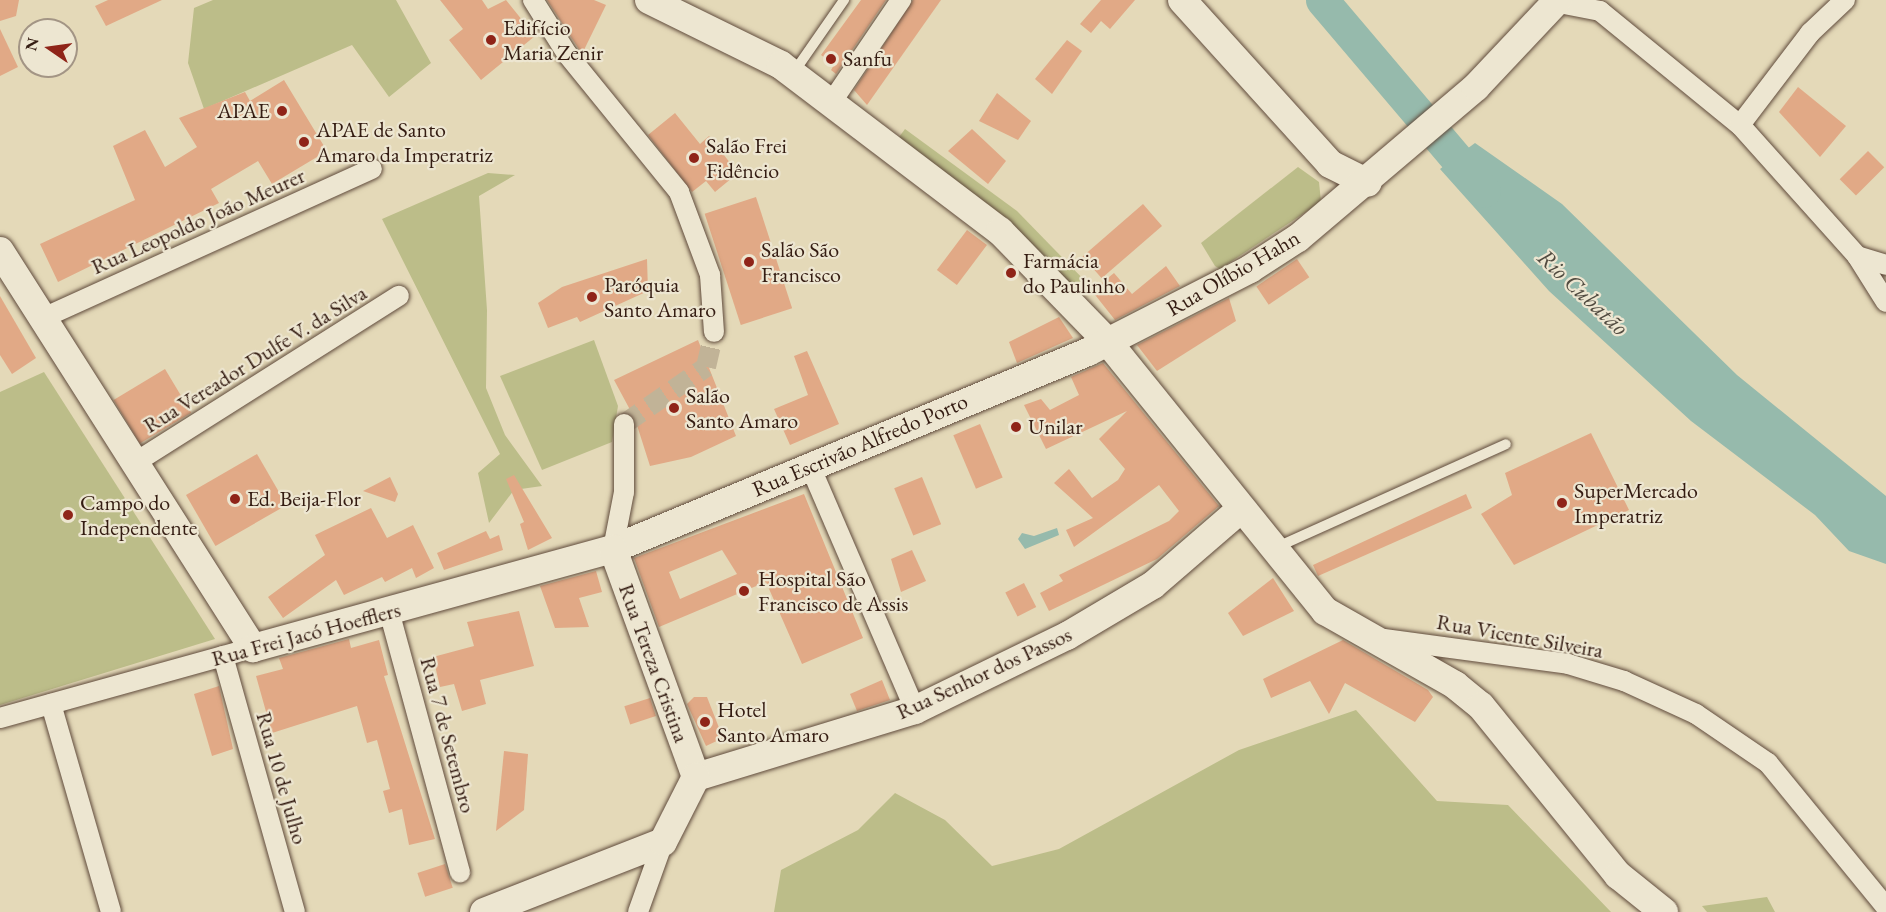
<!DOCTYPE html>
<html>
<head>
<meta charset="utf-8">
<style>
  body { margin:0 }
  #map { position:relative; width:1886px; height:912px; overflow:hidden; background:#e4d9b8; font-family:"EB Garamond",serif }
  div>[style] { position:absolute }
  .green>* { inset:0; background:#bcbd89 }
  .water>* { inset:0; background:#96baac }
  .river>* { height:33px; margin:-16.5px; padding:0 16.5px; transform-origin:16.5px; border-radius:16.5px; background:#96baac }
  .building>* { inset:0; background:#e1a986; transform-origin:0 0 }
  .street-tunnel>* { height:20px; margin-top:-10px; transform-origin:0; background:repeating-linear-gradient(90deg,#c1b397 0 20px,transparent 0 30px) }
  .roads { filter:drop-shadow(0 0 2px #604b3c) drop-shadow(0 0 2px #604b3c) }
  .lane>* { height:10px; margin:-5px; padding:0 5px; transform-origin:5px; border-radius:5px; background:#ede6d1 }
  .street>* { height:20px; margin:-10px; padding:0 10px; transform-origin:10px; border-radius:10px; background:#ede6d1 }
  .secondary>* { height:28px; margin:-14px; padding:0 14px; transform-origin:14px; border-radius:14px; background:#ede6d1 }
  .dots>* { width:16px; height:16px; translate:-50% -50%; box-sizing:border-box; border:3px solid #ede6d1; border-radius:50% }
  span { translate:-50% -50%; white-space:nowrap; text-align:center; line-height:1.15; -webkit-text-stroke:4.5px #ede6d1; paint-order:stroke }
  .poi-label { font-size:22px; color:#341c12 }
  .left { translate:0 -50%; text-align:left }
  .right { translate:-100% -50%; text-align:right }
  .street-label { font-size:22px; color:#341c12 }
  .water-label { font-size:24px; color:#514b40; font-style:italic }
  .north { position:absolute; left:18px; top:18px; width:60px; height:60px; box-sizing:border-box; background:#ede6d1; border:2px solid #a39585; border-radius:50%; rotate:283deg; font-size:16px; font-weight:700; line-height:24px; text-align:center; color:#341c12 }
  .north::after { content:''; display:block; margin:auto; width:21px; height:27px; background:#8f2418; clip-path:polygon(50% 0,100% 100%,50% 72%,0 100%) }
</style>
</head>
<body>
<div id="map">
  <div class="green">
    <div style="clip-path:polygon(213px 0,396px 0,431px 63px,389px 97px,352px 45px,204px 109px,188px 63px,194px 8px)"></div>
    <div style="clip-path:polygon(905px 129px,1017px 211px,1090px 286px,1075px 298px,894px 144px)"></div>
    <div style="clip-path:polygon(1298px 167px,1319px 182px,1321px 202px,1220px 269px,1215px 266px,1201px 243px)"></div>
    <div style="clip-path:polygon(488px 173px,515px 175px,479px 196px,487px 310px,486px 388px,505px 435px,542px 486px,514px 490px,489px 523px,478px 473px,500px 454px,382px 219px)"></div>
    <div style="clip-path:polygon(594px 340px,618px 406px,612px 442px,542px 470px,500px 376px)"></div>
    <div style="clip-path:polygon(44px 372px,215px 639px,0 705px,0 392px)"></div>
    <div style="clip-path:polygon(1356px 710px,1437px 801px,1508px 805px,1611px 912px,774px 912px,781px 870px,858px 830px,895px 793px,945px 820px,992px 866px,1059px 849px,1239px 750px)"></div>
    <div style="clip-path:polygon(1767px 897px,1775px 912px,1707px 912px,1702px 906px)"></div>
  </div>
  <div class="water">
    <div style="clip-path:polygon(1475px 143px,1562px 204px,1737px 375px,1886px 496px,1886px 564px,1849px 551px,1815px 515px,1691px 421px,1549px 291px,1440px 169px)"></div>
    <div style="clip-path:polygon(1057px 528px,1059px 535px,1025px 549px,1018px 539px,1022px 533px,1034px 536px)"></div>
  </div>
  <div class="river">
    <div style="left:1322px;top:0;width:250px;rotate:49.7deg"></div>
  </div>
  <div class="building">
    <div style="clip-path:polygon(0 0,19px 0,16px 16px,0 21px)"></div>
    <div style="clip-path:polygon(108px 0,162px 0,106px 26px,95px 6px)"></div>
    <div style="clip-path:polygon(440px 0,482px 0,488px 9px,506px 0,535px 36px,481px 80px,449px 40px,463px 29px)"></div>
    <div style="clip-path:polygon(547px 0,594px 0,606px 5px,582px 54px)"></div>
    <div style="clip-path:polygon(861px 0,886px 0,836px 74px,831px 70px,834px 65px,821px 55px)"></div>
    <div style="clip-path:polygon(913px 0,941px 0,867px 105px,854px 90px)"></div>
    <div style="clip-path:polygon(1101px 0,1135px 0,1110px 29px,1101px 21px,1091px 33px,1080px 24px)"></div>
    <div style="clip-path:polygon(0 29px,18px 67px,0 76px)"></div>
    <div style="clip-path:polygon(1067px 40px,1082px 51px,1052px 94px,1035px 79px)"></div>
    <div style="clip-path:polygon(284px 80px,327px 151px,272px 184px,258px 161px,211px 189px,219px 203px,58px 282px,40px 244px,135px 200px,113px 146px,145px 130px,165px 167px,197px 147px,179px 118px,245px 92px,250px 101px)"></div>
    <div style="clip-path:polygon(1798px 87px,1846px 126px,1820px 157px,1779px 112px)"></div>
    <div style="clip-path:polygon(997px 93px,1031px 121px,1018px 140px,979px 121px)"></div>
    <div style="clip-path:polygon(675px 113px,700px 144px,709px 136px,738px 173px,715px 192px,706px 181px,692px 192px,648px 135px)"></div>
    <div style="clip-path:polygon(972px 129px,1006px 161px,988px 184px,948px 151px)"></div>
    <div style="left:1868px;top:151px;width:23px;height:40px;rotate:45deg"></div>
    <div style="left:756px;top:197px;width:117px;height:54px;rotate:72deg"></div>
    <div style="left:1143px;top:204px;width:29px;height:80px;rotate:49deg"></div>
    <div style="left:967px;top:230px;width:25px;height:50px;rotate:37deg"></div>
    <div style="clip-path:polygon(647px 259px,648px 291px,580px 322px,577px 317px,548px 328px,538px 303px,562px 287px)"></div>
    <div style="left:1297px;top:259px;width:22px;height:49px;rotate:56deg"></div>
    <div style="clip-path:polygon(1166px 266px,1180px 286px,1115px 320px,1092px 291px,1114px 273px,1132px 294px)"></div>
    <div style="clip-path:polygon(0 296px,36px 358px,12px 374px,0 355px)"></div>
    <div style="clip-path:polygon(1229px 298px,1236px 321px,1157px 371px,1137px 345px)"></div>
    <div style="clip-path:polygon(1059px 317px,1073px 338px,1017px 363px,1009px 342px)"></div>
    <div style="clip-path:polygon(698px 340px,736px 436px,691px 457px,650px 466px,635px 419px,614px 380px)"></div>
    <div style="clip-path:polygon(807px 351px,839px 424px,790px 445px,774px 409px,808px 395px,794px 356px)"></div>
    <div style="clip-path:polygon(1103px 363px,1219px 506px,1157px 559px,1049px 611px,1040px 593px,1063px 581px,1059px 575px,1169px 521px,1179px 511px,1159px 485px,1074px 547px,1066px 530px,1093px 518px,1054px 483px,1069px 469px,1092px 498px,1118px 480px,1125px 469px,1099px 439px,1127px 411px,1046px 449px,1024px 405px,1041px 399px,1050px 410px,1079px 395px,1071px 377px)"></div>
    <div style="left:165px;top:369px;width:51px;height:60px;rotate:59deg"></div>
    <div style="left:980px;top:424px;width:58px;height:29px;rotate:67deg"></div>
    <div style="clip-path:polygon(1591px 433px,1629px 510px,1514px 565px,1481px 514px,1512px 495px,1505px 473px)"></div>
    <div style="left:257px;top:454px;width:59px;height:82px;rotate:60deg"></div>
    <div style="clip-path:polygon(514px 475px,552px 538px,528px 550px,520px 524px,524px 522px,506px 479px)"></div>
    <div style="clip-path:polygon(390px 477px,398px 494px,395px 502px,363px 491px)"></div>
    <div style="left:922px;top:477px;width:51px;height:30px;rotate:68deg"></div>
    <div style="clip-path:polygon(evenodd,804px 494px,863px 638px,802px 664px,766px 582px,659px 627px,634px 558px,804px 494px,722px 550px,737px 574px,680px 599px,669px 572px,722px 550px)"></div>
    <div style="clip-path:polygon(1466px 494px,1472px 508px,1318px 576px,1313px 565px)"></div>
    <div style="clip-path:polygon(371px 508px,387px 538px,413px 525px,434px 568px,416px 578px,412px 568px,385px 582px,382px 577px,344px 595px,336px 580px,283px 618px,268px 597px,325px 555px,315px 535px)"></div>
    <div style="clip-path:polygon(486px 531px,490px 539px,499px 535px,503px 550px,444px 570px,437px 553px)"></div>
    <div style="clip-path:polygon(912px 550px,926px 581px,901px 592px,891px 559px)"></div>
    <div style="clip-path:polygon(596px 571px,602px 592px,579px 598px,589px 627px,555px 628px,540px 586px)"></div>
    <div style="clip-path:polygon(1273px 578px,1294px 611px,1243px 636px,1228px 613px)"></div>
    <div style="left:1024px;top:583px;width:27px;height:21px;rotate:63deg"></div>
    <div style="clip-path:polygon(519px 611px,534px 666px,480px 680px,486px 704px,462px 711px,454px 684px,440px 687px,433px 657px,474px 646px,467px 622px)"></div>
    <div style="clip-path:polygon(349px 639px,351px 648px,379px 640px,388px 675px,384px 676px,435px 839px,409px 845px,402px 809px,389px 813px,383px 791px,390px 789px,377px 740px,367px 743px,357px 706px,272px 733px,256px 676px,283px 669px,279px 658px)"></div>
    <div style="clip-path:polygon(1343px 640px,1428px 690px,1433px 697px,1415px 722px,1345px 683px,1329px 714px,1310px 681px,1271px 698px,1263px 679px)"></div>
    <div style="clip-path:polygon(882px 680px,890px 700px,857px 711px,850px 694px)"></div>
    <div style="clip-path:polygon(219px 686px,233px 749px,212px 756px,194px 694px)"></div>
    <div style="clip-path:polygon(694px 697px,707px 697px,723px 738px,706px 746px,687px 704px)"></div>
    <div style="left:650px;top:698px;width:19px;height:27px;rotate:72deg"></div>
    <div style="clip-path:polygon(504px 751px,528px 754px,524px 810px,496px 831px)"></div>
    <div style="left:445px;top:864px;width:25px;height:29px;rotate:72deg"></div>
  </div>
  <div class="street-tunnel">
    <div style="left:624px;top:424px;width:100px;rotate:-34.8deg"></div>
    <div style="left:706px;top:367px;width:36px;rotate:-77deg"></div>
  </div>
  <div class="roads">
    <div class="lane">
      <div style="left:794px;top:72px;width:88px;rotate:-55.2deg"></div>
      <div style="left:1275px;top:548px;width:253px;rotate:-24.2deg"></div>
    </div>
    <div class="street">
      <div style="left:533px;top:0;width:64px;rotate:57.8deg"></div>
      <div style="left:567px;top:54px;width:178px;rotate:50.9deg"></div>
      <div style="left:679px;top:192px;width:89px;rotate:69.5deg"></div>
      <div style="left:710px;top:275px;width:57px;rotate:86deg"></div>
      <div style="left:1559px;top:3px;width:42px;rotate:11deg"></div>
      <div style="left:1600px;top:11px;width:181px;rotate:39.2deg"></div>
      <div style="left:1740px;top:125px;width:176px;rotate:48.2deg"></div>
      <div style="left:1857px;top:256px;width:54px;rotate:57.8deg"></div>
      <div style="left:831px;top:103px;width:125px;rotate:-55.8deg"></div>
      <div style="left:1740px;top:125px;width:116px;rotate:-52.7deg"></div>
      <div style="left:1810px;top:33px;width:48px;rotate:-43.3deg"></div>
      <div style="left:1857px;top:256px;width:30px;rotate:17deg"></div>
      <div style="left:43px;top:318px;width:361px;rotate:-24.4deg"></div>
      <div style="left:136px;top:462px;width:311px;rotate:-32.3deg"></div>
      <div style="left:810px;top:466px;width:266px;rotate:66.7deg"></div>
      <div style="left:613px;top:549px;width:58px;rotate:-79.1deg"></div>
      <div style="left:624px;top:492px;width:68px;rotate:-90deg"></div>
      <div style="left:389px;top:611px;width:271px;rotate:74.8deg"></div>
      <div style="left:1384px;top:639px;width:186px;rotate:7.7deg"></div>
      <div style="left:1568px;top:664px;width:59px;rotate:16.9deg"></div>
      <div style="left:1624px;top:681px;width:79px;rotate:24.6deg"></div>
      <div style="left:1696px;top:714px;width:87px;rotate:34.2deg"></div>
      <div style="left:1768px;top:763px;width:186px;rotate:50.7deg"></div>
      <div style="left:223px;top:656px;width:266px;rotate:74.3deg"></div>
      <div style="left:51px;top:704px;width:216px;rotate:73.9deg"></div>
      <div style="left:0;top:718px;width:263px;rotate:-15.5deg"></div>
      <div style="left:638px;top:912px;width:74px;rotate:-70.3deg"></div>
    </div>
    <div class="secondary">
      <div style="left:649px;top:0;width:147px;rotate:26.2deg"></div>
      <div style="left:781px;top:65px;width:275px;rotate:37.2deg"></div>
      <div style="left:1000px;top:231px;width:155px;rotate:45.8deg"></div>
      <div style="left:1108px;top:342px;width:346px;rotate:51.1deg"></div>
      <div style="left:1325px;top:611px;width:150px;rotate:29.6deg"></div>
      <div style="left:1455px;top:685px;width:33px;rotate:39deg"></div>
      <div style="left:1481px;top:706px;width:218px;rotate:51deg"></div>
      <div style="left:1618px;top:875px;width:59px;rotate:38.8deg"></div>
      <div style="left:1182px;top:0;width:221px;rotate:47.9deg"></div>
      <div style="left:1330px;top:164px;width:42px;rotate:26.6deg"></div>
      <div style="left:0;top:251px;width:471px;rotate:57.5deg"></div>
      <div style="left:253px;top:648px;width:373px;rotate:-15.4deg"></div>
      <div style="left:613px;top:549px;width:514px;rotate:-22.53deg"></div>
      <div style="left:1088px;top:352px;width:182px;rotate:-27.1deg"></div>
      <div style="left:1250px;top:269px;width:57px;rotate:-32.9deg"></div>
      <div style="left:1298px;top:238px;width:233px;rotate:-40.3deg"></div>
      <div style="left:1476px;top:87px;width:120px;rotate:-46.7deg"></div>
      <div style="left:613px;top:549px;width:243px;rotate:70deg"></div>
      <div style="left:696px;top:777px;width:229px;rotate:-17deg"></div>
      <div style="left:915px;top:710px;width:169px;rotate:-26deg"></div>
      <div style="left:1067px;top:636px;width:100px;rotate:-30.7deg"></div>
      <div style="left:1153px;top:585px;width:116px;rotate:-40.8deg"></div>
      <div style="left:484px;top:912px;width:192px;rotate:-21.4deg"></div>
      <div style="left:663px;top:842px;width:73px;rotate:-63.1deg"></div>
    </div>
  </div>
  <div class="dots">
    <div style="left:491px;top:40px;background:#8f2418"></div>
    <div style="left:831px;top:59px;background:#8f2418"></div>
    <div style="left:282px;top:111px;background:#8f2418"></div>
    <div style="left:304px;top:142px;background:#8f2418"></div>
    <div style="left:694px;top:158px;background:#8f2418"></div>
    <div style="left:749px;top:262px;background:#8f2418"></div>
    <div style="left:1011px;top:273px;background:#8f2418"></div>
    <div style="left:592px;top:297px;background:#8f2418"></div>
    <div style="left:674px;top:408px;background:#8f2418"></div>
    <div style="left:1016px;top:427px;background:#8f2418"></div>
    <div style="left:235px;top:499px;background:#8f2418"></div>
    <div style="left:1562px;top:503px;background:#8f2418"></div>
    <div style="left:68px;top:515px;background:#8f2418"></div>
    <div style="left:744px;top:591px;background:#8f2418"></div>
    <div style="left:705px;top:722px;background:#8f2418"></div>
  </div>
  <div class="poi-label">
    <span class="left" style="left:503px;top:40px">Edifício<br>Maria Zenir</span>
    <span class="left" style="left:843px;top:59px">Sanfu</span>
    <span class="right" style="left:270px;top:111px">APAE</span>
    <span class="left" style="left:316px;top:142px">APAE de Santo<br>Amaro da Imperatriz</span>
    <span class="left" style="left:706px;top:158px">Salão Frei<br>Fidêncio</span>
    <span class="left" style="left:761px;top:262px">Salão São<br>Francisco</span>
    <span class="left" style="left:1023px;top:273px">Farmácia<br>do Paulinho</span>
    <span class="left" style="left:604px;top:297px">Paróquia<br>Santo Amaro</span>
    <span class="left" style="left:686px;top:408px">Salão<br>Santo Amaro</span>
    <span class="left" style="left:1028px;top:427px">Unilar</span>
    <span class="left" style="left:1574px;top:503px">SuperMercado<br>Imperatriz</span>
    <span class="left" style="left:247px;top:499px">Ed. Beija-Flor</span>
    <span class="left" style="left:80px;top:515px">Campo do<br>Independente</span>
    <span class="left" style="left:758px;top:591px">Hospital São<br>Francisco de Assis</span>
    <span class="left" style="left:717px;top:722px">Hotel<br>Santo Amaro</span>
  </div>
  <div class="street-label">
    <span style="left:198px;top:221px;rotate:-24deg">Rua Leopoldo João Meurer</span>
    <span style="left:1233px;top:273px;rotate:-30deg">Rua Olíbio Hahn</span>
    <span style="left:255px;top:359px;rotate:-32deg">Rua Vereador Dulfe V. da Silva</span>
    <span style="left:860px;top:445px;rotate:-23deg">Rua Escrivão Alfredo Porto</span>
    <span style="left:306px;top:634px;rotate:-15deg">Rua Frei Jacó Hoefflers</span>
    <span style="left:1520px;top:636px;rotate:10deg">Rua Vicente Silveira</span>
    <span style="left:654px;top:663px;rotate:70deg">Rua Tereza Cristina</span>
    <span style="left:984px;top:673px;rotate:-25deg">Rua Senhor dos Passos</span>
    <span style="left:448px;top:735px;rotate:75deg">Rua 7 de Setembro</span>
    <span style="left:282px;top:778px;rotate:74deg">Rua 10 de Julho</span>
  </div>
  <div class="water-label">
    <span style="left:1583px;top:292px;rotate:43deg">Rio Cubatão</span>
  </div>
  <div class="north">N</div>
</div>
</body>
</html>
